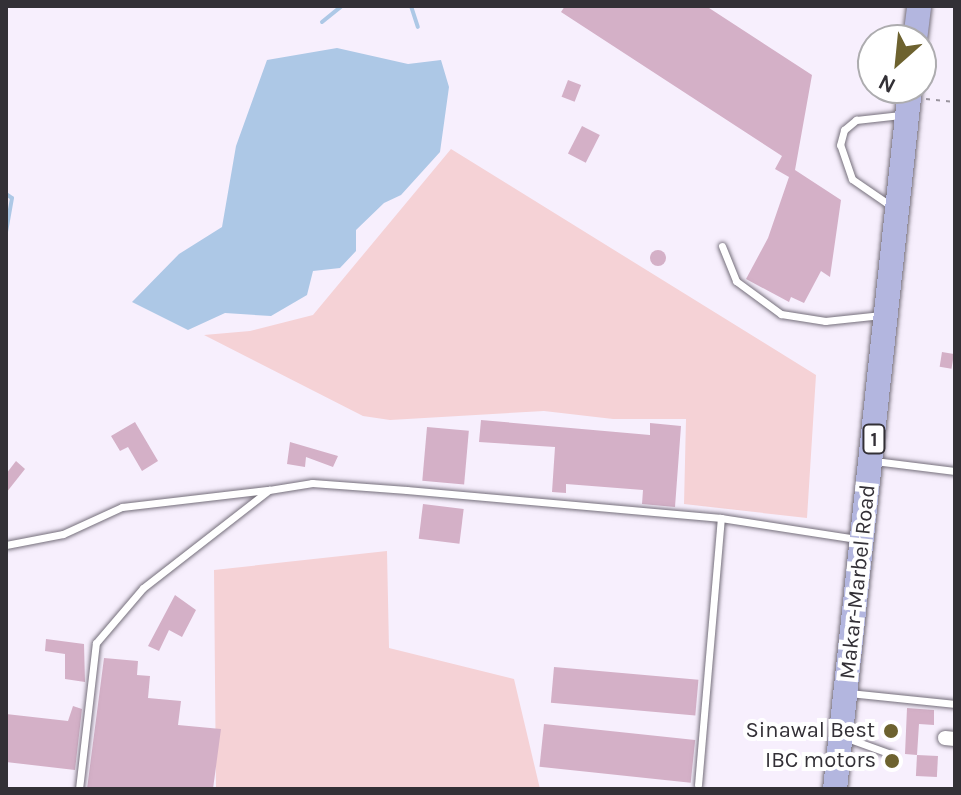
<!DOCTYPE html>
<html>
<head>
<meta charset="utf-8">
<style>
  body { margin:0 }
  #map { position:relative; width:961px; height:795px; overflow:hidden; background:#f7effd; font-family:Karla,sans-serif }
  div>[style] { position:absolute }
  .green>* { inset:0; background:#f5d2d6 }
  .water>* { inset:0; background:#adc8e6 }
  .stream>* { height:4px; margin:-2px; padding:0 2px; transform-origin:2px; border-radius:2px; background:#adc8e6 }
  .building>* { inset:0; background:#d4b0c7; transform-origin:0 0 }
  .round { border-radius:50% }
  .path>* { height:2px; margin-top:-1px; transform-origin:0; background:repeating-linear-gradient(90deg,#9a949e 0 4px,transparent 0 10px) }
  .roads { filter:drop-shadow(0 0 2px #756f7b) drop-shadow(0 0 2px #756f7b) }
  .lane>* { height:7px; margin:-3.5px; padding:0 3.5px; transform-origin:3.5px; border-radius:3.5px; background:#fff }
  .street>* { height:14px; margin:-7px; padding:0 7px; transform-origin:7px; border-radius:7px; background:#fff }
  .primary>* { height:24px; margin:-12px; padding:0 12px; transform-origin:12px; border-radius:12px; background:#b3b6df }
  .dots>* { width:22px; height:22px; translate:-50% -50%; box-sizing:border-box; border:4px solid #fff; border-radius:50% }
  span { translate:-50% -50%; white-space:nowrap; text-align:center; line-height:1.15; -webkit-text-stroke:8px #fff; paint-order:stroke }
  .shield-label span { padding:2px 6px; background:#fff; border:2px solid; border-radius:6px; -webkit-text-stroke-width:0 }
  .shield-label { font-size:20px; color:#333036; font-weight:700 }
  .street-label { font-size:22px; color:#333036 }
  .poi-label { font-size:22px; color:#333036 }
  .right { translate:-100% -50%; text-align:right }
  .frame { position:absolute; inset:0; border:8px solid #333036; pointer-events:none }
  .north { position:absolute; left:857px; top:24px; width:80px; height:80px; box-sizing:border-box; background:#fff; border:2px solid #adacaf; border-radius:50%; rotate:207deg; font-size:22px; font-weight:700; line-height:32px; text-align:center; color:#333036 }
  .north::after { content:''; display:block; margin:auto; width:28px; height:36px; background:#6d622f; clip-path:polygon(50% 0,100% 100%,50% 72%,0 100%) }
</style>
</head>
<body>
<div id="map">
  <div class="green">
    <div style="clip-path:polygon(451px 149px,816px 375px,807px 518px,684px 504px,686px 419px,613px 419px,544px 411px,390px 420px,363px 416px,204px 335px,250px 331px,313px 315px)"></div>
    <div style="clip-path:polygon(387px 551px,389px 648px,514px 679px,540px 789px,216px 789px,214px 570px)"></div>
  </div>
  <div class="water">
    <div style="clip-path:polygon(337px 48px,408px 64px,441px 60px,449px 87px,440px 152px,401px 195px,384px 203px,356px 230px,356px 251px,340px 268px,313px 271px,307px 295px,271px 316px,225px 313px,188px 330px,132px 302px,179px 254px,222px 227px,236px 146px,267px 60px)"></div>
  </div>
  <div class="stream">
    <div style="left:362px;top:6px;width:5px"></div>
    <div style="left:411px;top:6px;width:22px;rotate:72deg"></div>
    <div style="left:322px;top:22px;width:26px;rotate:-39deg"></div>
    <div style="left:6px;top:194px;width:7px;rotate:34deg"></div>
    <div style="left:12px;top:198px;width:36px;rotate:100deg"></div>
  </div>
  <div class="building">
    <div style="clip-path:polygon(565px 6px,706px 6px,812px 75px,795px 170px,841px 200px,830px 277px,821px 271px,804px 303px,791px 297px,789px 302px,746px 279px,768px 238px,789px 177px,775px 169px,782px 156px,561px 12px)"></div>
    <div style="left:568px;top:80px;width:14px;height:18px;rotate:21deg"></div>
    <div style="left:582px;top:126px;width:20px;height:31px;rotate:27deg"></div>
    <div class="round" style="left:650px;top:250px;width:16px;height:16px"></div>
    <div style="left:942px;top:352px;width:12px;height:15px;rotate:9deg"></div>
    <div style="clip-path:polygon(481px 420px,650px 435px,650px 423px,681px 426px,675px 507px,642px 504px,643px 490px,566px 484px,566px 493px,552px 492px,555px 447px,479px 442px)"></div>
    <div style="clip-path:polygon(135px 422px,158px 461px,142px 471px,128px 447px,120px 451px,111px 436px)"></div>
    <div style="left:427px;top:427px;width:42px;height:54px;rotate:5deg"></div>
    <div style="clip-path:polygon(290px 442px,338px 456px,333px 467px,306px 457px,305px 467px,287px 464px)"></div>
    <div style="clip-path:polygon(16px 461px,25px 469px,6px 493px,6px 474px)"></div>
    <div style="left:423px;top:504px;width:41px;height:35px;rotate:7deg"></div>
    <div style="clip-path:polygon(175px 595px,196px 610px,182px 637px,169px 630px,159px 651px,148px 646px)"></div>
    <div style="clip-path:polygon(46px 639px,84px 644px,85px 682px,65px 679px,65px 654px,45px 651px)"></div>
    <div style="clip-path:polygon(104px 658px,138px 661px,137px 675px,150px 676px,148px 698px,181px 701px,178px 725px,221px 729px,213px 789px,87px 789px)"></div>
    <div style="left:554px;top:667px;width:145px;height:36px;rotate:5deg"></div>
    <div style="clip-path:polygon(73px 706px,82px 709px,75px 770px,6px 762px,6px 714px,68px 721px)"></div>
    <div style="clip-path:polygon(907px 708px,934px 710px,934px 725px,919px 724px,917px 755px,905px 754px)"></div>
    <div style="left:544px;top:724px;width:152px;height:43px;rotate:6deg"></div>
    <div style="left:917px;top:755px;width:21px;height:21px;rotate:3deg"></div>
  </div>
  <div class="path">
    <div style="left:926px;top:99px;width:29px;rotate:6deg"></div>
  </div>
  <div class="roads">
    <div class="lane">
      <div style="left:894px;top:208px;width:51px;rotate:-145.4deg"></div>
      <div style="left:852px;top:179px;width:36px;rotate:-109deg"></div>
      <div style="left:840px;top:145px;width:16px;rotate:-75deg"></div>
      <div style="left:844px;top:130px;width:16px;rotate:-40deg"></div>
      <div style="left:856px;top:120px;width:45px;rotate:-6.3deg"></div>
      <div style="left:722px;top:246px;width:38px;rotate:68deg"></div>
      <div style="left:736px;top:281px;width:56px;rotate:36.3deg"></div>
      <div style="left:781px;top:314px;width:45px;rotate:9deg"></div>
      <div style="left:825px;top:321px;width:57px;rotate:-6deg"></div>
      <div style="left:874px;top:461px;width:82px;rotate:7deg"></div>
      <div style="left:6px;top:545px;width:58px;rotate:-10.9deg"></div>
      <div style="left:63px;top:534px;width:65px;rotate:-24.6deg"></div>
      <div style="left:122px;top:507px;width:146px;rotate:-6.7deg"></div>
      <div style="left:849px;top:693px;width:107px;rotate:5.9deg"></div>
      <div style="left:844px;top:737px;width:50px;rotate:19.9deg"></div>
      <div style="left:698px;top:785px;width:268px;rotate:-85.1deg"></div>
      <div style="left:79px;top:789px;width:147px;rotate:-83.4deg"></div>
      <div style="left:96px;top:643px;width:72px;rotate:-49.5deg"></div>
      <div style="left:143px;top:588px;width:160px;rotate:-37.9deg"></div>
      <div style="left:269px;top:490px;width:44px;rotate:-9.2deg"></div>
      <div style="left:312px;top:483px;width:95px;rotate:4.2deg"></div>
      <div style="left:407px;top:490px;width:315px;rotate:5.1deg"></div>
      <div style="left:721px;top:518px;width:137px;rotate:8.8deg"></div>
    </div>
    <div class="street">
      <div style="left:945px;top:738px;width:10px;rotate:6deg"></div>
    </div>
    <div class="primary">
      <div style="left:915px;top:40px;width:34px;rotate:-83deg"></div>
      <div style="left:835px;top:789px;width:705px;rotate:-83.89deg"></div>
    </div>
  </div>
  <div class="dots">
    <div style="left:891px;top:731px;background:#6d622f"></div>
    <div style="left:892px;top:761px;background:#6d622f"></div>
  </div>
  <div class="shield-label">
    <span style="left:874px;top:439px">1</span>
  </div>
  <div class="street-label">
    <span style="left:858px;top:582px;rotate:-84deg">Makar-Marbel Road</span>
  </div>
  <div class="poi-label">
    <span class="right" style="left:875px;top:731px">Sinawal Best</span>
    <span class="right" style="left:876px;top:761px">IBC motors</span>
  </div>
  <div class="frame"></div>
  <div class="north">N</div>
</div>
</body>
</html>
